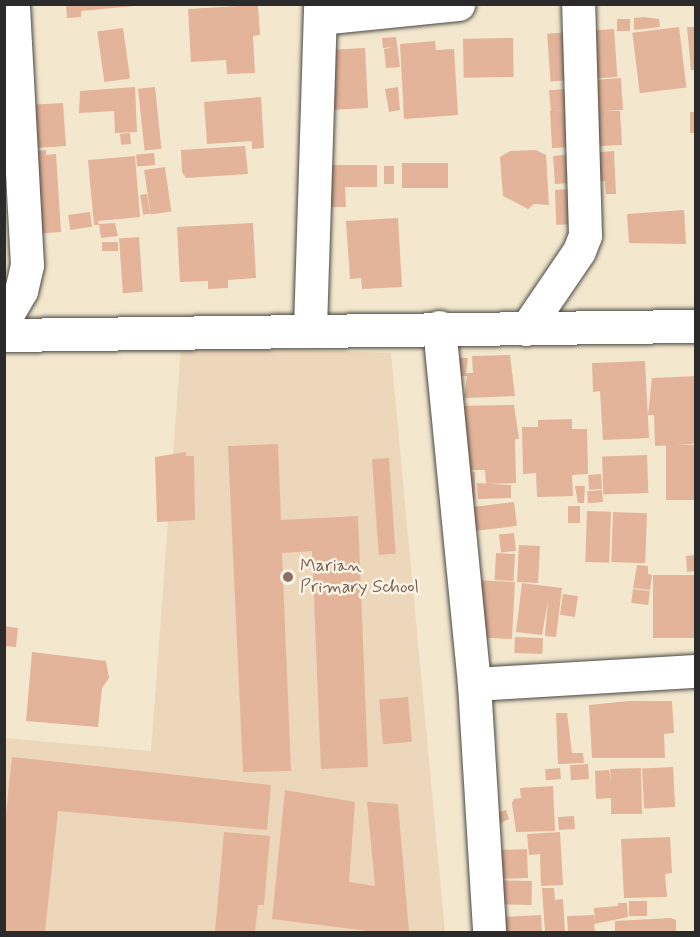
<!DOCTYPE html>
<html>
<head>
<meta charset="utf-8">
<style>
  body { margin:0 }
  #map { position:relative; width:700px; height:937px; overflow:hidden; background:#f3e8ce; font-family:Mynerve,sans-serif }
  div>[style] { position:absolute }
  .built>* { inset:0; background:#edd7bb }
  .building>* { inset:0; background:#e3b499; transform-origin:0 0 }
  .roads { filter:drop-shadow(0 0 2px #494743) drop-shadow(0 0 2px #494743) }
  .minor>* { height:33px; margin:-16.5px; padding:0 16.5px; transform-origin:16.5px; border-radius:16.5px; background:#fff }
  .dots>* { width:16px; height:16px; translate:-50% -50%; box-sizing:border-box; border:3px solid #fcf5e5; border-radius:50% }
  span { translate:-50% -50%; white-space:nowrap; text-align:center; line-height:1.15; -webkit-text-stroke:5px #fcf5e5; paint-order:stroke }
  .education-label { font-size:18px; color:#785e54 }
  .left { translate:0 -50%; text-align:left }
  .frame { position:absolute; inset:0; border:6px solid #2b2b2b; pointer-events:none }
</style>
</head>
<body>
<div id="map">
  <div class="built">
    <div style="clip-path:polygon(181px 346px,391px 353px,445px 932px,5px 932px,5px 738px,151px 751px)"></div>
  </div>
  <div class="building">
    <div style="clip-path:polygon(66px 4px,134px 4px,134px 6px,81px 11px,81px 17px,67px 18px)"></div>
    <div style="clip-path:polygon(258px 5px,260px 35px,253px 36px,255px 73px,227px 74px,226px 60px,191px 62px,188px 9px)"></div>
    <div style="clip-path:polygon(643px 17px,659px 19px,660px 27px,634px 30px,634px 18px)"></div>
    <div style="left:630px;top:19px;width:12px;height:13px;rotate:90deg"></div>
    <div style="left:679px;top:27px;width:61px;height:47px;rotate:83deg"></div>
    <div style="clip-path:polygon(687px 27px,696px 27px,696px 70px,691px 70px)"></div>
    <div style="left:123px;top:28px;width:51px;height:26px;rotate:82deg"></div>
    <div style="left:614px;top:29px;width:48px;height:67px;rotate:86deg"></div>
    <div style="clip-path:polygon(396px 37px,400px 67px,386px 68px,384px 49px,394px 47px,383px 48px,382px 38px)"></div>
    <div style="left:513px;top:38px;width:39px;height:50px;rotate:89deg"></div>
    <div style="clip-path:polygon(435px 41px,436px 50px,454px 49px,458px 115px,404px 119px,400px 44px)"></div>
    <div style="left:365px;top:48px;width:60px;height:43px;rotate:87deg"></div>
    <div style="clip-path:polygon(621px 78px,623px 110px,604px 111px,620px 111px,622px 145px,552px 148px,550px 111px,571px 110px,572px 125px,599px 123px,594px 80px)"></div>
    <div style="clip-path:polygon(135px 87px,137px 132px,115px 133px,114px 111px,79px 113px,80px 91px)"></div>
    <div style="left:155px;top:87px;width:62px;height:17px;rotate:84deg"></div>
    <div style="clip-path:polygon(398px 87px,400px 110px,389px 112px,385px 89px)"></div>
    <div style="left:564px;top:89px;width:21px;height:15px;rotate:85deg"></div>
    <div style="clip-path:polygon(261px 97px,264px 148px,252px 149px,252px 141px,207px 144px,204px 102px)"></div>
    <div style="clip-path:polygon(63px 103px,66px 146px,35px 148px,8px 106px)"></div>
    <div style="left:690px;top:112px;width:6px;height:21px"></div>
    <div style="left:130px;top:133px;width:11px;height:10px;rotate:85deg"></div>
    <div style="clip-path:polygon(245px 146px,248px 174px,186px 178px,182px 172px,181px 150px)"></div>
    <div style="clip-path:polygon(46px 150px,46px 155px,56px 154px,61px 232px,14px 235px,36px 151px)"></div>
    <div style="clip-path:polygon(536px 150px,546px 155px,549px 205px,534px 204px,528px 209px,503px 196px,500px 157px,510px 151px)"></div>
    <div style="clip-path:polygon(614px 151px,616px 194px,606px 194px,605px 181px,555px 184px,553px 156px)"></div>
    <div style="left:154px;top:153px;width:12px;height:18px;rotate:85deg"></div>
    <div style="clip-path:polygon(135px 156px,140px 217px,98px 221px,99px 225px,94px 225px,88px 160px)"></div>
    <div style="left:402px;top:163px;width:46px;height:25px"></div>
    <div style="clip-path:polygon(323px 165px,377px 165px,377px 187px,345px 187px,346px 207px,323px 207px)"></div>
    <div style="left:384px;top:166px;width:10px;height:18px"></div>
    <div style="left:165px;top:167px;width:45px;height:21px;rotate:82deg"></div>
    <div style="left:579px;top:189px;width:35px;height:24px;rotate:88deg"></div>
    <div style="left:147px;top:194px;width:20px;height:7px;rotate:81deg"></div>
    <div style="clip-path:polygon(684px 210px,686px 244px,629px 243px,627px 214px)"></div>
    <div style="left:90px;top:212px;width:15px;height:22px;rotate:82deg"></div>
    <div style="clip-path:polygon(398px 218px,402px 287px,362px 289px,361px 278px,350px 279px,346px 221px)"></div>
    <div style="clip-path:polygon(115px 223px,118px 236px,101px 238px,99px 224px)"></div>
    <div style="clip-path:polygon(253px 223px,256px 278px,228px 280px,228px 288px,208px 289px,208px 281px,180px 282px,177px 227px)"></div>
    <div style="left:139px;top:237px;width:55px;height:20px;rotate:86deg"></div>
    <div style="left:118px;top:242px;width:9px;height:16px;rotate:90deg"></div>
    <div style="clip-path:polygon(510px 355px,515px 396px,464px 398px,467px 376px,441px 376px,440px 357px,468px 358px,466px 373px,473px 373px,472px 356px)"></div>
    <div style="clip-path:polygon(645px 361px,649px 438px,603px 440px,600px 391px,593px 392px,592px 363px)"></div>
    <div style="clip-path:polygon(696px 376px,696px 444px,655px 446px,654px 415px,648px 415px,652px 378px)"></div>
    <div style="clip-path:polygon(514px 405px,519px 439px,515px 439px,516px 483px,486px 484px,485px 470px,466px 470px,475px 472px,475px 499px,441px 499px,455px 406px)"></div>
    <div style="clip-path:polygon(572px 419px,572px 429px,587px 429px,588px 474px,572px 475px,573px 496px,537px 497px,536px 473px,523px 474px,522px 427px,538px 427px,538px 420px)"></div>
    <div style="clip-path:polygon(278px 444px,281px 520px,358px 516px,368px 767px,321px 769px,312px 551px,282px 553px,291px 771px,243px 772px,228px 446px)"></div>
    <div style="left:696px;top:445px;width:55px;height:30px;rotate:90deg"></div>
    <div style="clip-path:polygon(186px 452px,186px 456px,194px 456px,195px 520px,157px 522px,155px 457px)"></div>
    <div style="left:647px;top:455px;width:38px;height:45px;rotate:88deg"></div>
    <div style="left:389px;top:458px;width:96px;height:17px;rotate:86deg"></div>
    <div style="left:601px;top:474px;width:15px;height:13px;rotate:86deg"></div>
    <div style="clip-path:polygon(477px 483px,511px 485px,511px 498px,478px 499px)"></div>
    <div style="clip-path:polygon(575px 486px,585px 486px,584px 503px,578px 503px)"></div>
    <div style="left:602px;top:490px;width:12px;height:15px;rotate:85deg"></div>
    <div style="left:514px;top:502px;width:24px;height:43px;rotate:83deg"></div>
    <div style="left:580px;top:506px;width:17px;height:12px;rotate:90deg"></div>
    <div style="left:587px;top:511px;width:24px;height:51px;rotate:2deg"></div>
    <div style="left:613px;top:512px;width:34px;height:50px;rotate:2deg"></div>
    <div style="left:514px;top:533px;width:18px;height:15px;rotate:84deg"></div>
    <div style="left:519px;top:545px;width:21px;height:37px;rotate:3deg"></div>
    <div style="left:496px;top:553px;width:19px;height:27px;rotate:3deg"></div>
    <div style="clip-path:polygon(696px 555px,696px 571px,687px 572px,686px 556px)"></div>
    <div style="clip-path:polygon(637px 565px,648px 566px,648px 574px,652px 575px,650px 590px,633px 588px)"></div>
    <div style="left:696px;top:575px;width:63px;height:43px;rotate:90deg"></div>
    <div style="left:456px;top:579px;width:59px;height:57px;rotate:3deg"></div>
    <div style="clip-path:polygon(522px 583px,562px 588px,556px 637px,545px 636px,548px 600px,542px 635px,516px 632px)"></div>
    <div style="left:633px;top:589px;width:17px;height:14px;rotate:7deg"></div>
    <div style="left:563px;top:594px;width:15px;height:21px;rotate:8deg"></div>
    <div style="clip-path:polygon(4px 626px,18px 628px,16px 647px,4px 646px)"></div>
    <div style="left:515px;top:637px;width:28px;height:16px;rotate:2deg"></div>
    <div style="clip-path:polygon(32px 652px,106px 661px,109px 678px,102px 688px,98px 727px,26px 721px)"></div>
    <div style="left:408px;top:697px;width:45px;height:29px;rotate:85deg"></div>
    <div style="clip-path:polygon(629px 701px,672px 701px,674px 733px,664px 734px,665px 758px,592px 758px,589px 705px)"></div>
    <div style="clip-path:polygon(556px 713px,567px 713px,572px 753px,583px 753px,584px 763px,558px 764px)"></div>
    <div style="clip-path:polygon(12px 757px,271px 785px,267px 830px,58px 811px,45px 932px,4px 932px,4px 833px)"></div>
    <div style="left:588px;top:764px;width:15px;height:18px;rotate:86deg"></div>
    <div style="left:673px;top:767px;width:40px;height:31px;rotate:87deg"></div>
    <div style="left:560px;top:768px;width:11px;height:15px;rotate:85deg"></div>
    <div style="clip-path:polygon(641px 768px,642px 814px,611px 814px,611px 798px,596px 799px,595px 771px,609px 770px,611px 782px,610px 769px)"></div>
    <div style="clip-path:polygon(553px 786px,555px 831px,516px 832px,512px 803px,514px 799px,521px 798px,520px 788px)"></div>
    <div style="clip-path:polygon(285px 790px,355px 802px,349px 882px,375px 886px,367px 802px,398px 804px,409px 932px,376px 932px,272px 919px)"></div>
    <div style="clip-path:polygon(506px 810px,509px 819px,498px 824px,494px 814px)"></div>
    <div style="left:574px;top:816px;width:13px;height:16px;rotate:86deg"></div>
    <div style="clip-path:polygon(224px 832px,270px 836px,264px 905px,258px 905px,255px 932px,215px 932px)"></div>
    <div style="clip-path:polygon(560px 832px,563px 885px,541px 886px,540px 854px,529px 855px,527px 834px)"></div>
    <div style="clip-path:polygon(670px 837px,672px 873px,665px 874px,667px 897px,624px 898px,621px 839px)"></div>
    <div style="left:527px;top:849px;width:29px;height:41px;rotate:88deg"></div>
    <div style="left:480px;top:880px;width:52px;height:24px;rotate:1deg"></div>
    <div style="clip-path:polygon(542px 888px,554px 888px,555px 900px,563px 899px,565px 932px,545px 932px)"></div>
    <div style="left:629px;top:901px;width:18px;height:15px"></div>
    <div style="clip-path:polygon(618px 903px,627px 903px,628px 917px,594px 924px,595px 932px,568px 932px,567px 916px,594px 915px,595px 922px,594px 908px,618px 906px)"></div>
    <div style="clip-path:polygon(541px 915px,542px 932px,484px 932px,483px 918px)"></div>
    <div style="clip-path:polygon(671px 918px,676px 920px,676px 932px,615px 932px,615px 921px)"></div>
  </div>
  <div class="roads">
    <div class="minor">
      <div style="left:321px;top:18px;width:138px;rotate:-5.8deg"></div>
      <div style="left:4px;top:320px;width:34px;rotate:-60deg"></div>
      <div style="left:21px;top:291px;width:27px;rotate:-77deg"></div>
      <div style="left:27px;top:265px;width:261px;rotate:-93.1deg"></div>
      <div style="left:439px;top:327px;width:359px;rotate:84.4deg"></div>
      <div style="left:474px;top:684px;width:248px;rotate:86.5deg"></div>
      <div style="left:310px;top:328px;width:324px;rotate:-88.2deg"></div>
      <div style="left:526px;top:329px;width:94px;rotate:-55.8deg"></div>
      <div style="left:579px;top:251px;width:17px;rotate:-69deg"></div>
      <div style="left:585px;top:235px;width:231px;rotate:-91.7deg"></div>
      <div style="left:4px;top:335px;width:692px;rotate:-0.75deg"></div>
      <div style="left:474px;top:684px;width:222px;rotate:-3.4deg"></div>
    </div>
  </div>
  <div class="dots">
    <div style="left:288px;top:577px;background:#8d6e63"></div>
  </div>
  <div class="education-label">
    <span class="left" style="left:300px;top:577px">Marian<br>Primary School</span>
  </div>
  <div class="frame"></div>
</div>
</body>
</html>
